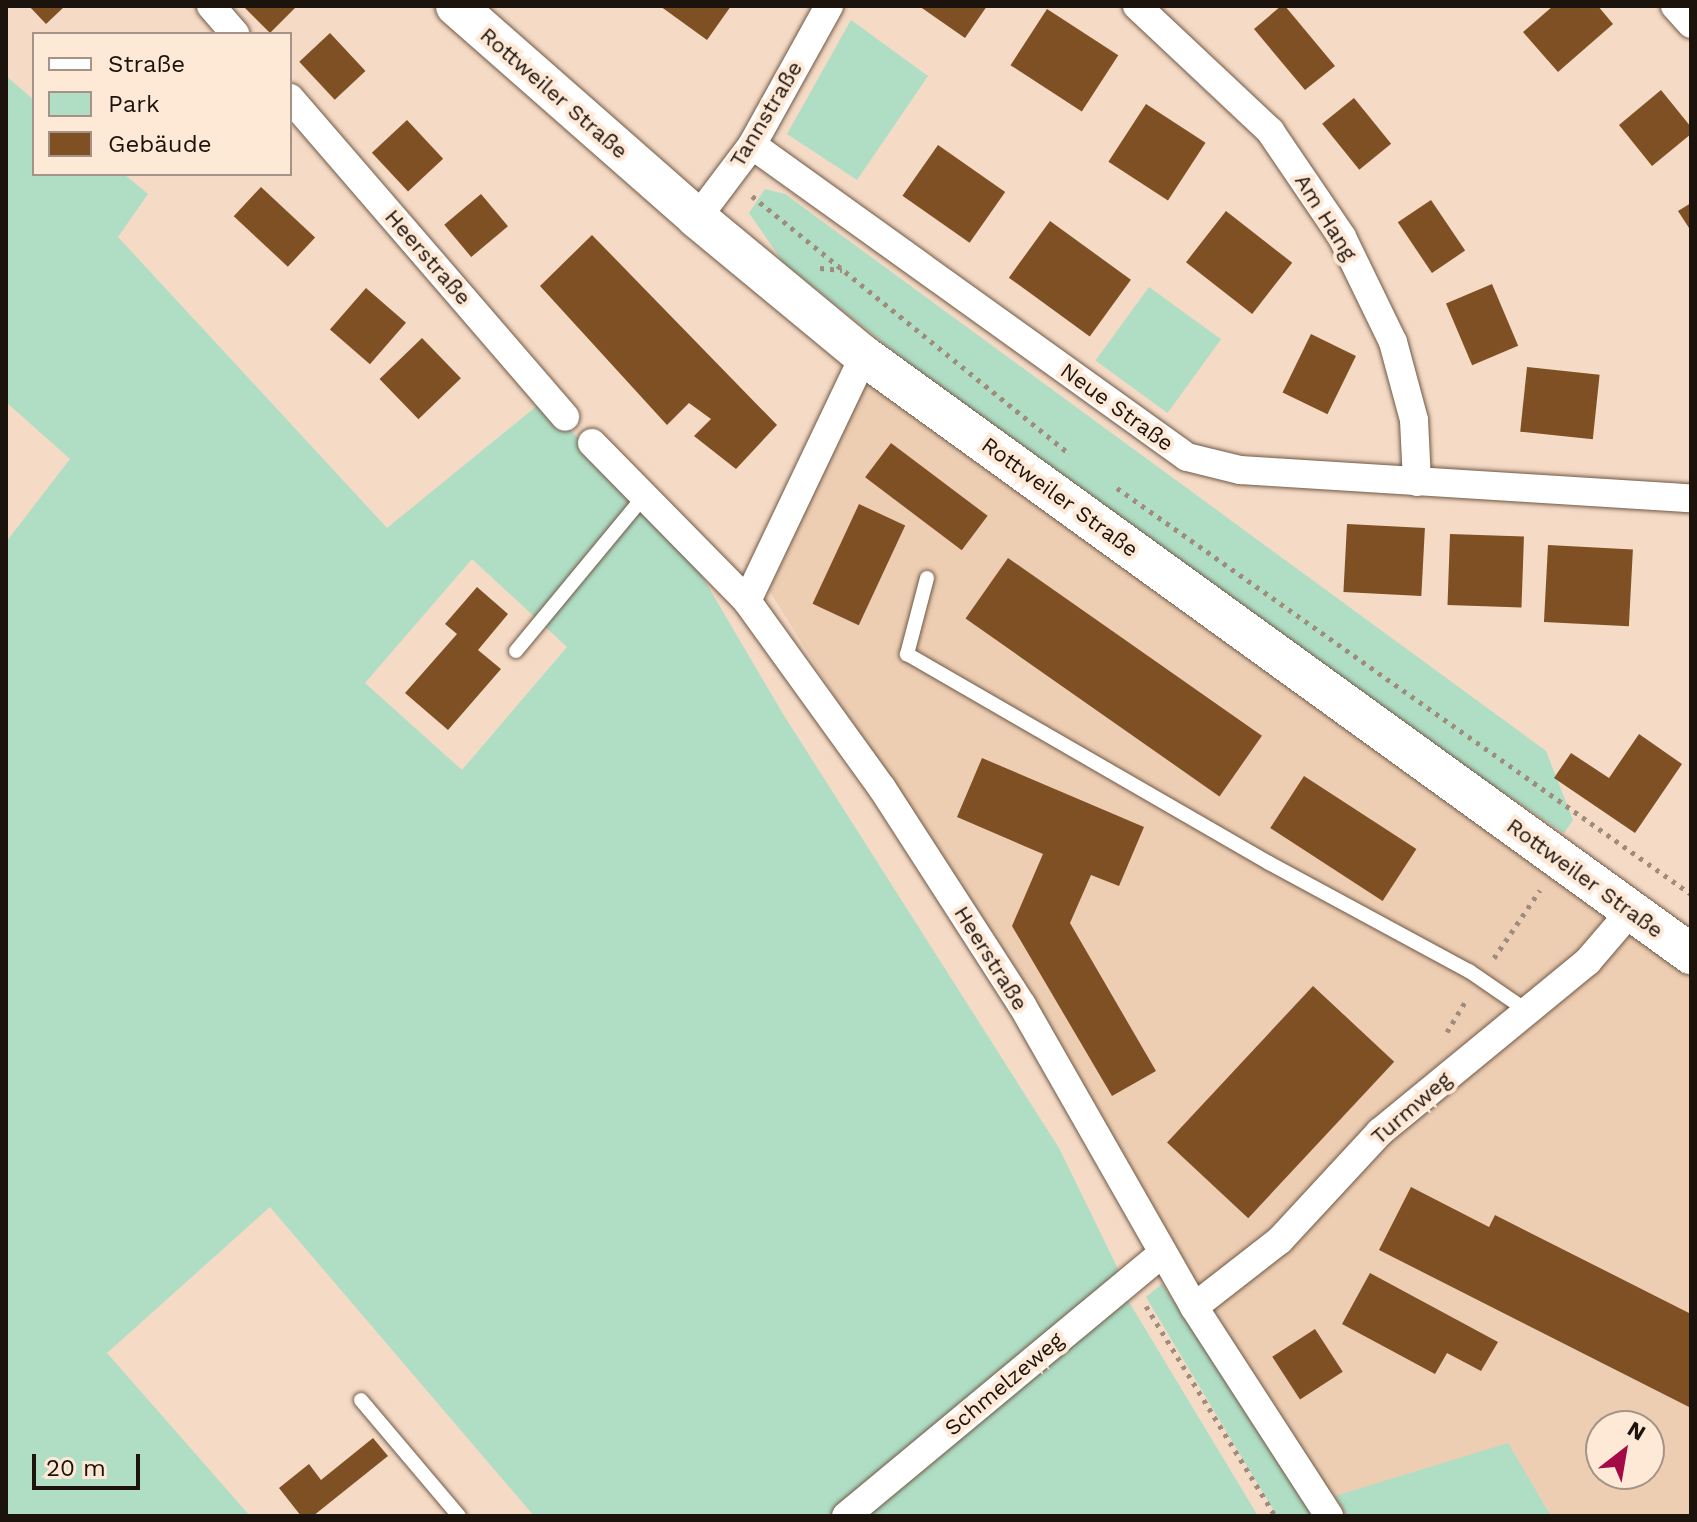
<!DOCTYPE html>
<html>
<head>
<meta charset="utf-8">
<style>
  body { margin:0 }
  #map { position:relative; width:1697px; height:1522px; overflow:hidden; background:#f5dac5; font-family:"Work Sans",sans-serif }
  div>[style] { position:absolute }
  .built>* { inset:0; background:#eeceb3 }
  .green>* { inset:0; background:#afdec5; transform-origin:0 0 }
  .building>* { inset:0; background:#7e5024; transform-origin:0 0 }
  .path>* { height:5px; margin-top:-2.5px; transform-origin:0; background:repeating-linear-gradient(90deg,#a08c7c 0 4px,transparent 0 10px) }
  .roads { filter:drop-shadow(0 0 2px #6f5946) drop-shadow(0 0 2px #6f5946) }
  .lane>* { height:14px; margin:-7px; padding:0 7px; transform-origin:7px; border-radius:7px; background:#fff }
  .street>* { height:28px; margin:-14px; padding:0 14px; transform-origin:14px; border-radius:14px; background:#fff }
  .secondary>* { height:40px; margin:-20px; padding:0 20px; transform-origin:20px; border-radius:20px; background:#fff }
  span { translate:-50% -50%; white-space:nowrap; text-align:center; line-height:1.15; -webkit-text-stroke:8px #fee9d7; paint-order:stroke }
  .street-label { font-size:22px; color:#1c130c }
  .frame { position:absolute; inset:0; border:8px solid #1c130c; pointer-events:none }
  .legend { position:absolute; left:32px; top:32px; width:260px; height:144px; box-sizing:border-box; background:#fee9d7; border:2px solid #a49386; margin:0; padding:10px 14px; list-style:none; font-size:24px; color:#1c130c }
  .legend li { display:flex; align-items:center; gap:16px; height:40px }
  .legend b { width:40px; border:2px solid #a49386 }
  .north { position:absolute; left:1585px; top:1410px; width:80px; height:80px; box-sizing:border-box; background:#fee9d7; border:2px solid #a49386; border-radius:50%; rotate:31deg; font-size:22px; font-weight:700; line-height:32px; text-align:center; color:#1c130c }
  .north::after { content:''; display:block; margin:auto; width:28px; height:36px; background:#a40b46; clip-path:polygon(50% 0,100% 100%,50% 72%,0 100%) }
  .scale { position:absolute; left:32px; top:1454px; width:108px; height:36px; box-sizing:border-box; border:4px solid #1c130c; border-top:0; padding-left:10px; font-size:24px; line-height:28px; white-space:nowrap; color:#1c130c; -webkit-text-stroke:6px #fee9d7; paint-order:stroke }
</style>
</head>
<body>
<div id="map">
  <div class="built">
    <div style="clip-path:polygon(evenodd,869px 374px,1691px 967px,1691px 1516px,1341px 1516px,769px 590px,869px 374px,1601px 1426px,1649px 1426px,1649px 1474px,1601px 1474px,1601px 1426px)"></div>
  </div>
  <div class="green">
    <div style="clip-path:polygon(851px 20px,928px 76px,857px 180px,787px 134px)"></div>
    <div style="clip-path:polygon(evenodd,6px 76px,34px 100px,34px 174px,124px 174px,148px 194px,118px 237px,387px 528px,543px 401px,692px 559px,783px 714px,1059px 1148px,1123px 1279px,838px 1516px,534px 1516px,270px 1207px,107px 1353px,250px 1516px,6px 1516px,6px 542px,70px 459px,6px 402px,6px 76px,472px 559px,567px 647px,462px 770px,365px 683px,472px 559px)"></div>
    <div style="clip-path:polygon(765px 189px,785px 194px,1546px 751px,1573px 820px,1564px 833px,1299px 656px,1018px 451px,783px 262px,749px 213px)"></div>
    <div style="left:1149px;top:287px;width:89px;height:91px;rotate:36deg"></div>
    <div style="clip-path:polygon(1162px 1284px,1318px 1516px,1277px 1516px,1146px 1297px)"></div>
    <div style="clip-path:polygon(1123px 1292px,1258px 1516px,859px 1516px)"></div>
    <div style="clip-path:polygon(1508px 1443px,1551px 1516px,1348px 1516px,1335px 1496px)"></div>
  </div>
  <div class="building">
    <div style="clip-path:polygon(29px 6px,65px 6px,46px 24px)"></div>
    <div style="clip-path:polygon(243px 6px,297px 6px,270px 33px)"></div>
    <div style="clip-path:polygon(660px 6px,731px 6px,707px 40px)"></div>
    <div style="clip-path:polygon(919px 6px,987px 6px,965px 38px)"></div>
    <div style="clip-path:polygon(1281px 6px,1285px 6px,1335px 66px,1305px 90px,1254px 29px)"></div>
    <div style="clip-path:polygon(1553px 6px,1598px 6px,1613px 24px,1558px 72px,1523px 32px)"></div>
    <div style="left:1047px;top:9px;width:85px;height:67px;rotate:33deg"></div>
    <div style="left:330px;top:33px;width:52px;height:42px;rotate:47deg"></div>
    <div style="clip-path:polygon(1661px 90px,1691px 127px,1691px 134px,1652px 166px,1619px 125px)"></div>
    <div style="left:1354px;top:98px;width:59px;height:41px;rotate:51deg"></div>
    <div style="left:1146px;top:104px;width:71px;height:69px;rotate:33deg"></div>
    <div style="left:407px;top:120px;width:53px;height:48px;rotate:47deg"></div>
    <div style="left:938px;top:145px;width:82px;height:62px;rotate:35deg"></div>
    <div style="left:261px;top:187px;width:74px;height:40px;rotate:43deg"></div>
    <div style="left:481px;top:194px;width:42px;height:48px;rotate:50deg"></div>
    <div style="left:1431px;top:200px;width:61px;height:40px;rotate:56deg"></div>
    <div style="clip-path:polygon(1691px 203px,1691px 231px,1678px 211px)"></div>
    <div style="left:1226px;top:211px;width:84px;height:65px;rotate:38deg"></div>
    <div style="left:1050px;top:221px;width:100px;height:70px;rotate:36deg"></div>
    <div style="clip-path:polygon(592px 235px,777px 425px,736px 469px,694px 436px,711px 419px,689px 403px,667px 425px,540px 286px)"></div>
    <div style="left:1492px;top:284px;width:67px;height:50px;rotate:67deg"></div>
    <div style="left:366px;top:288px;width:53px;height:55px;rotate:41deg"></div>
    <div style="left:1311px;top:334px;width:50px;height:65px;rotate:26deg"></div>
    <div style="left:422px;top:338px;width:56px;height:59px;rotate:46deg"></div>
    <div style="left:1527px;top:367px;width:73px;height:65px;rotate:6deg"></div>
    <div style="left:891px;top:443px;width:121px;height:43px;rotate:37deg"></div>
    <div style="left:859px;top:504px;width:51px;height:110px;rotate:25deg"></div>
    <div style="left:1347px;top:524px;width:78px;height:68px;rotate:3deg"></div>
    <div style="left:1450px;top:534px;width:74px;height:71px;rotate:2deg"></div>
    <div style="left:1548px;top:545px;width:85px;height:77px;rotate:3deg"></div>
    <div style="left:1008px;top:558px;width:310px;height:74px;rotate:35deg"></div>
    <div style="clip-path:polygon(477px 587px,508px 614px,478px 650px,501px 669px,448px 730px,405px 693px,457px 634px,445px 624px)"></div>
    <div style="clip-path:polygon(1639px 734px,1682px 764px,1635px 833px,1554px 778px,1571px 753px,1609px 778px)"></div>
    <div style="clip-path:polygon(982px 758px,1144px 827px,1119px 886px,1091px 875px,1070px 923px,1156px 1071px,1112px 1096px,1012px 926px,1043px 854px,957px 817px)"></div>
    <div style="left:1304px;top:776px;width:134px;height:62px;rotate:33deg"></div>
    <div style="left:1313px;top:986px;width:111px;height:214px;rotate:43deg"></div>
    <div style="clip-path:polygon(1411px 1187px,1489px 1227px,1495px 1215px,1691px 1314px,1691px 1408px,1379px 1250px)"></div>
    <div style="clip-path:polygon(1370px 1273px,1498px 1342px,1481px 1371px,1447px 1353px,1435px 1374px,1342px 1324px)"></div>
    <div style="left:1315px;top:1329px;width:51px;height:51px;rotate:57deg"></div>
    <div style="clip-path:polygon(373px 1438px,388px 1456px,313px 1516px,301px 1516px,279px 1488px,309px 1464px,321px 1480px)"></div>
  </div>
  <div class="path">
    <div style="left:752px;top:196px;width:406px;rotate:39.1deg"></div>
    <div style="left:820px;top:268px;width:22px;rotate:5deg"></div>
    <div style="left:1117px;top:488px;width:703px;rotate:35.27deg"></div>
    <div style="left:1494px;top:958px;width:82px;rotate:-55.9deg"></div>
    <div style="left:1447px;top:1032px;width:37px;rotate:-59deg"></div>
    <div style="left:1146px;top:1306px;width:246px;rotate:58.4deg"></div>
  </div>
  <div class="roads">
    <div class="lane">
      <div style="left:927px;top:578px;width:79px;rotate:104.7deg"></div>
      <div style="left:907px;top:654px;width:418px;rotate:30deg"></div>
      <div style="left:1269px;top:863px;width:227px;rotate:28.4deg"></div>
      <div style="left:1469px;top:971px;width:69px;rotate:34.4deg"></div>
      <div style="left:516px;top:651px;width:201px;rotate:-50.4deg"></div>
      <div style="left:361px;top:1400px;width:152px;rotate:49.8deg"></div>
    </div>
    <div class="street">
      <div style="left:211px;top:6px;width:37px;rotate:49deg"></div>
      <div style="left:1137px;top:6px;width:183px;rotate:43.2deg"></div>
      <div style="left:1270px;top:131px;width:128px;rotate:55.8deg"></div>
      <div style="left:1342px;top:237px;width:117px;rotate:64.1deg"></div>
      <div style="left:1393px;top:342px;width:81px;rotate:74.9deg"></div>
      <div style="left:1414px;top:420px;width:62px;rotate:87.2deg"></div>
      <div style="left:1675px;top:6px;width:24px;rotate:48deg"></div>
      <div style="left:290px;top:98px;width:421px;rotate:49.2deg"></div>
      <div style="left:752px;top:145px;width:535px;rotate:35.65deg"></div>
      <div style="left:1187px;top:457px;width:55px;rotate:13.8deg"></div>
      <div style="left:1240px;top:470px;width:452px;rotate:3.6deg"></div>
      <div style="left:697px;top:218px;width:91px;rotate:-53deg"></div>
      <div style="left:752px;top:145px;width:159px;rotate:-61deg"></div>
      <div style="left:592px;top:443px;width:221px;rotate:45.5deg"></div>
      <div style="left:747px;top:601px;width:231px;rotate:54.2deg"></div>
      <div style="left:882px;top:788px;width:258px;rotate:57.2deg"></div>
      <div style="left:1022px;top:1005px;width:348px;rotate:60.3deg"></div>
      <div style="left:1194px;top:1307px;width:249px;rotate:57.1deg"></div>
      <div style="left:747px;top:601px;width:272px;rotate:-64.5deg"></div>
      <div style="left:1194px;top:1307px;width:109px;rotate:-37.9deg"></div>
      <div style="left:1280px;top:1240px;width:147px;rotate:-47.2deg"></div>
      <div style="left:1380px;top:1132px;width:269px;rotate:-39.4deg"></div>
      <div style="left:1588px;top:961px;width:65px;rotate:-49.4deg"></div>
      <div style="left:846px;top:1516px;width:412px;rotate:-39.7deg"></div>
    </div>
    <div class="secondary">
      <div style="left:456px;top:6px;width:321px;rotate:41.3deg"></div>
      <div style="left:697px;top:218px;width:217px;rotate:39.6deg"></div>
      <div style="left:864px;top:356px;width:1021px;rotate:35.87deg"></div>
    </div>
  </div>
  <div class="street-label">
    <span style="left:554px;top:93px;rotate:41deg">Rottweiler Straße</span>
    <span style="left:766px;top:114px;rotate:-59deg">Tannstraße</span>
    <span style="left:1326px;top:217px;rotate:58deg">Am Hang</span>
    <span style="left:428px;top:257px;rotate:49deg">Heerstraße</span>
    <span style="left:1117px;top:407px;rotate:36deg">Neue Straße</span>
    <span style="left:1060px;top:497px;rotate:36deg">Rottweiler Straße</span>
    <span style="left:1585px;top:878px;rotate:36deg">Rottweiler Straße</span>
    <span style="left:991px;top:958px;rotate:58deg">Heerstraße</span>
    <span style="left:1411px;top:1108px;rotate:-41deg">Turmweg</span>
    <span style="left:1004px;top:1384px;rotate:-40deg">Schmelzeweg</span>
  </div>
  <div class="frame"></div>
  <ul class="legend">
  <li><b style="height:10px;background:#fff"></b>Straße</li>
  <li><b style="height:22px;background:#afdec5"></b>Park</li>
  <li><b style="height:22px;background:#7e5024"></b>Gebäude</li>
  </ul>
  <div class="north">N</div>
  <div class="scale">20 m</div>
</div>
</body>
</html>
